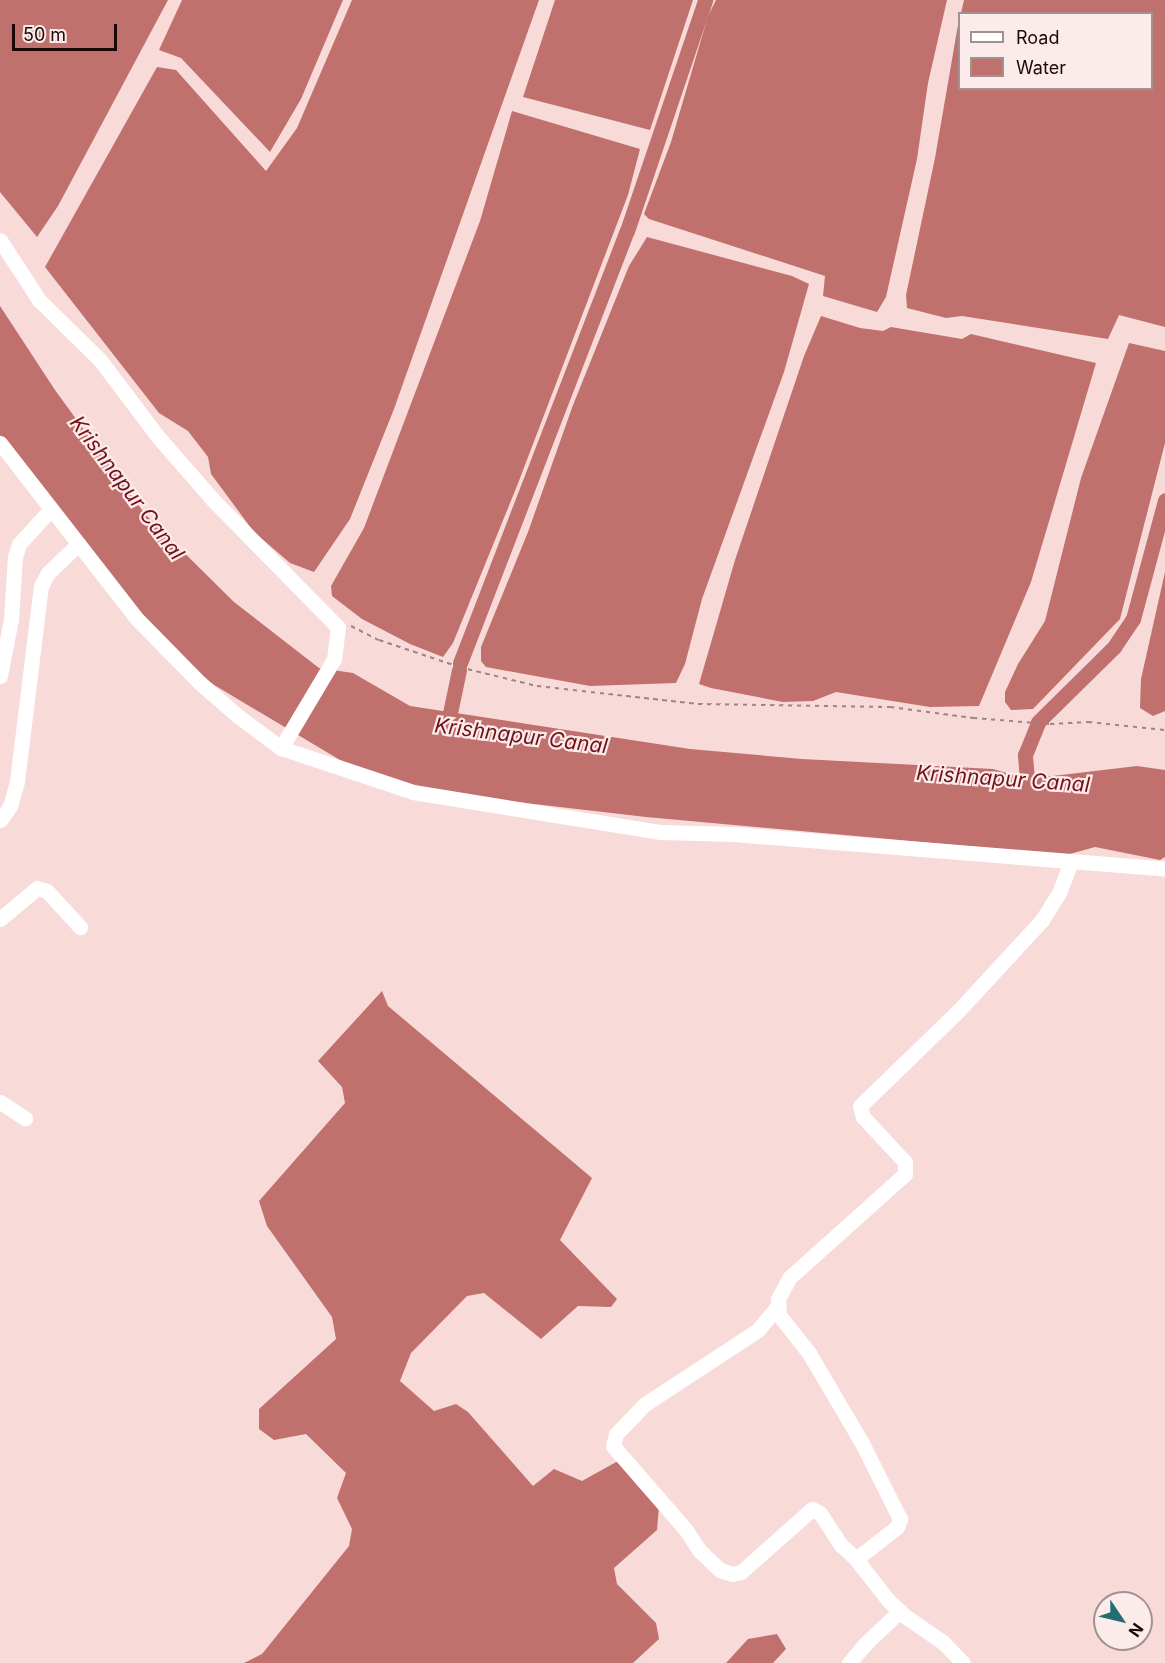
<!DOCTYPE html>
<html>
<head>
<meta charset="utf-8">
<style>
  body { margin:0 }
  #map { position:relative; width:1165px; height:1663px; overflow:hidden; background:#f8dbd9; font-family:Inter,sans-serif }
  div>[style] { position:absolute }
  .water>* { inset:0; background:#c0706d }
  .canal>* { height:15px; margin:-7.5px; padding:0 7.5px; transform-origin:7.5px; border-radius:7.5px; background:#c0706d }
  .path>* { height:2px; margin-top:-1px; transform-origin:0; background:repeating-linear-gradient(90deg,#9e8483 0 4.5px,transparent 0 9px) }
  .minor>* { height:15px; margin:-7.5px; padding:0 7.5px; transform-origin:7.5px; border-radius:7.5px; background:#fff }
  span { translate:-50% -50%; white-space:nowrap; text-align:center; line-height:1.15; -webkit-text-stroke:4.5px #fbeceb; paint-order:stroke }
  .water-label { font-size:21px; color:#74111a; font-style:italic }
  .legend { position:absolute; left:958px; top:12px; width:195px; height:78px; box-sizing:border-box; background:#fbeceb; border:2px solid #a39090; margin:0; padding:8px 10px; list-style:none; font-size:18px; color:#1e0707 }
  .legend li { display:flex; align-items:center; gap:12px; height:30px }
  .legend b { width:30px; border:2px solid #a39090 }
  .north { position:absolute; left:1093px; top:1591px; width:60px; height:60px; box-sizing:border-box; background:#fbeceb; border:2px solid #a39090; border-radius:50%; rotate:125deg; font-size:16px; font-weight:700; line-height:24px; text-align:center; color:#1e0707 }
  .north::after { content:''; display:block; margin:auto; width:21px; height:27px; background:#236e74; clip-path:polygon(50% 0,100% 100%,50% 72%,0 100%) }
  .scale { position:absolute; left:12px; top:24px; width:105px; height:27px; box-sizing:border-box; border:3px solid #1e0707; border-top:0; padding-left:8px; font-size:18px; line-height:21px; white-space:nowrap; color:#1e0707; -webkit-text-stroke:4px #fbeceb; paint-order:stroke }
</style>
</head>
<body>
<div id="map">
  <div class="water">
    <div style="clip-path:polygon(0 0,168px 0,58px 206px,37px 237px,0 192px)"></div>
    <div style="clip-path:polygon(182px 0,343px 0,301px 99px,270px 152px,181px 58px,159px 50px)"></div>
    <div style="clip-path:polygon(352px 0,539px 0,394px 409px,350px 519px,314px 572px,290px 563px,254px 532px,211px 474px,208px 457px,188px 431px,159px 413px,45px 267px,157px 67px,176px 70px,266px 171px,297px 128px)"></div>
    <div style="clip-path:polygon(555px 0,693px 0,650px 130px,523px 97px)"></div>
    <div style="clip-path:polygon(716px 0,947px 0,928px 83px,917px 159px,886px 297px,877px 312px,823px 296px,825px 276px,649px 219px,644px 214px,671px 142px,708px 16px)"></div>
    <div style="clip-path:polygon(964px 0,1165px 0,1165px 327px,1119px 315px,1108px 339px,962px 316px,946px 318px,907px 308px,906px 295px,935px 158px,959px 19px,960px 88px,1152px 88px,1152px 14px,961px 13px)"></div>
    <div style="clip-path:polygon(512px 111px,640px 149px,628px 195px,517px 486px,453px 643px,443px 657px,410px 644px,362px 619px,332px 596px,331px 586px,364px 528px,480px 221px)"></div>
    <div style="clip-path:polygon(647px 237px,792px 276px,809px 284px,784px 372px,702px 599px,685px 664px,676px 683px,590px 686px,486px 667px,481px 661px,481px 647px,528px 532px,573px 405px,629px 266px)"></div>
    <div style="clip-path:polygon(0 306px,55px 390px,145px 514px,234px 602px,319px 668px,353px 673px,410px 706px,690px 749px,802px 759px,993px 769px,1027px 779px,1137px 766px,1165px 770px,1165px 857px,1160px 860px,1095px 847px,1066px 855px,646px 817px,413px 790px,340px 760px,189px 670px,52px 509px,0 435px)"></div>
    <div style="clip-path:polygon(821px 316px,860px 328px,883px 331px,891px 327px,962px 339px,971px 334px,1096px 363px,1031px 582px,979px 706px,930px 707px,836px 692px,813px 701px,783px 702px,711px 688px,699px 684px,735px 560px,804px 356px)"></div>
    <div style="clip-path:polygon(1129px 343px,1165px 351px,1165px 443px,1120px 619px,1033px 709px,1011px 710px,1005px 702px,1005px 692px,1018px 664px,1045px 621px,1081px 478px)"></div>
    <div style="clip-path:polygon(1165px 572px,1165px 711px,1153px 716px,1140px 708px,1141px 679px)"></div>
    <div style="clip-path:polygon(382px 991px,388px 1006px,592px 1178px,560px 1240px,617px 1299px,611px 1307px,578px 1306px,541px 1339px,484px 1293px,467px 1296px,411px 1353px,400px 1381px,434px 1411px,456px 1404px,468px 1412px,533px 1486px,554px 1469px,582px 1481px,618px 1461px,659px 1506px,657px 1530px,614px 1568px,617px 1584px,656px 1623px,659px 1639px,633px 1663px,244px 1663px,262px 1654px,349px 1546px,352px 1529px,337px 1498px,346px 1473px,306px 1434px,274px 1440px,259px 1429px,259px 1409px,336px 1339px,332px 1317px,267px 1226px,259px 1201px,345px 1103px,342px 1087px,318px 1061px)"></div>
    <div style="clip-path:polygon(777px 1634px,786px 1649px,773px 1663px,726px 1663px,748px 1639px)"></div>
  </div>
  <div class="canal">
    <div style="left:460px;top:663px;width:463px;rotate:-68.9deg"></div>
    <div style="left:627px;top:231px;width:244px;rotate:-71.3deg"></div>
    <div style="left:450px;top:713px;width:44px;rotate:-78.2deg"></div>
    <div style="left:1027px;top:779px;width:24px;rotate:-95deg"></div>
    <div style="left:1025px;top:755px;width:35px;rotate:-68deg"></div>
    <div style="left:1038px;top:722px;width:107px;rotate:-44.6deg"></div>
    <div style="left:1114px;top:647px;width:34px;rotate:-56deg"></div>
    <div style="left:1133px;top:619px;width:123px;rotate:-74.9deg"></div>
  </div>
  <div class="path">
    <div style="left:351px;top:626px;width:31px;rotate:27deg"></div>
    <div style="left:379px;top:640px;width:84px;rotate:18.6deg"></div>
    <div style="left:459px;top:667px;width:80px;rotate:13.7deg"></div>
    <div style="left:537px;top:686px;width:162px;rotate:6.4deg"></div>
    <div style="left:698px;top:704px;width:192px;rotate:0.9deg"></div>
    <div style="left:890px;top:707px;width:84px;rotate:7.5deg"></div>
    <div style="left:973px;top:718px;width:77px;rotate:4.5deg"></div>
    <div style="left:1050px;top:724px;width:38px;rotate:-3deg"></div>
    <div style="left:1088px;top:722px;width:77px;rotate:5.9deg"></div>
  </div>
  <div class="minor">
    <div style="left:0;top:240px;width:72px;rotate:57deg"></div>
    <div style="left:39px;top:300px;width:86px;rotate:44.5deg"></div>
    <div style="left:100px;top:360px;width:98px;rotate:52.9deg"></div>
    <div style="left:159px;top:438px;width:82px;rotate:48.9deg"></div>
    <div style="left:213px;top:500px;width:178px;rotate:45.5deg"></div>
    <div style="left:338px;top:627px;width:32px;rotate:97deg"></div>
    <div style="left:334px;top:659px;width:104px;rotate:120.8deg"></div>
    <div style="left:0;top:443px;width:224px;rotate:52.1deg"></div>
    <div style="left:138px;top:620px;width:88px;rotate:45.5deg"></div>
    <div style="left:200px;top:683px;width:50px;rotate:41deg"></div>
    <div style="left:238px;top:716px;width:54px;rotate:36.7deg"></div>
    <div style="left:281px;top:748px;width:139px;rotate:18.4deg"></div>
    <div style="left:413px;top:792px;width:251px;rotate:9.2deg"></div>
    <div style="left:661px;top:832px;width:73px;rotate:1.6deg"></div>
    <div style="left:734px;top:834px;width:432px;rotate:4.6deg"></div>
    <div style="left:0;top:676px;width:58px;rotate:-79.1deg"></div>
    <div style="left:11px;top:619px;width:62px;rotate:-86.3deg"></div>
    <div style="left:15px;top:557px;width:14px;rotate:-73deg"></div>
    <div style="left:19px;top:544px;width:46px;rotate:-47.6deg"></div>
    <div style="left:0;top:820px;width:17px;rotate:-54deg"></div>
    <div style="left:10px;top:806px;width:26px;rotate:-74deg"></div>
    <div style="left:17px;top:781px;width:196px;rotate:-83deg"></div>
    <div style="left:41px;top:586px;width:15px;rotate:-62deg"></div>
    <div style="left:48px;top:573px;width:42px;rotate:-44deg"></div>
    <div style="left:0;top:919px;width:48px;rotate:-40deg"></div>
    <div style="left:37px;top:888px;width:10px;rotate:17deg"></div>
    <div style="left:47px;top:891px;width:49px;rotate:47.5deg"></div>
    <div style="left:0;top:1102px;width:30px;rotate:33deg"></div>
    <div style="left:777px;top:1307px;width:30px;rotate:130deg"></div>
    <div style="left:758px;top:1330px;width:135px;rotate:146.8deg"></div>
    <div style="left:645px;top:1404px;width:42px;rotate:134deg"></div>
    <div style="left:616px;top:1434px;width:12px;rotate:104deg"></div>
    <div style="left:613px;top:1446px;width:111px;rotate:49deg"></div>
    <div style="left:686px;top:1530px;width:24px;rotate:57deg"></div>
    <div style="left:699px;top:1550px;width:29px;rotate:44deg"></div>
    <div style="left:720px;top:1570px;width:13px;rotate:18deg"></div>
    <div style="left:732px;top:1574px;width:9px;rotate:-13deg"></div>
    <div style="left:741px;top:1572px;width:95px;rotate:-41.6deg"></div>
    <div style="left:812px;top:1509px;width:9px;rotate:27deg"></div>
    <div style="left:820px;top:1513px;width:38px;rotate:57deg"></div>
    <div style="left:841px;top:1545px;width:21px;rotate:43deg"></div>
    <div style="left:849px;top:1663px;width:25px;rotate:-50deg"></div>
    <div style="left:865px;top:1644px;width:48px;rotate:-43.3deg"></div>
    <div style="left:963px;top:1663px;width:28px;rotate:-134deg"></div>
    <div style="left:944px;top:1643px;width:47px;rotate:-145.3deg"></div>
    <div style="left:905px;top:1616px;width:23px;rotate:-137deg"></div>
    <div style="left:888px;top:1600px;width:52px;rotate:-128deg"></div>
    <div style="left:856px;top:1559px;width:52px;rotate:-38deg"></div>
    <div style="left:897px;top:1527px;width:9px;rotate:-69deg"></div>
    <div style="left:900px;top:1519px;width:85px;rotate:-116.6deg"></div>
    <div style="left:862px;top:1443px;width:104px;rotate:-120.5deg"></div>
    <div style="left:809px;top:1353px;width:48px;rotate:-128.3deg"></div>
    <div style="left:779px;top:1315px;width:16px;rotate:-94deg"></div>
    <div style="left:778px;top:1299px;width:24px;rotate:-62deg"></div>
    <div style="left:789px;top:1278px;width:156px;rotate:-41.9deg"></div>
    <div style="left:905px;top:1174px;width:12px;rotate:-90deg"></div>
    <div style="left:905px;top:1162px;width:62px;rotate:-133deg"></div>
    <div style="left:863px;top:1117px;width:11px;rotate:-105deg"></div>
    <div style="left:860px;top:1106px;width:138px;rotate:-44.1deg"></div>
    <div style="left:959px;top:1010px;width:122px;rotate:-47.3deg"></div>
    <div style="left:1042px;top:920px;width:32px;rotate:-58deg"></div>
    <div style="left:1059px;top:893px;width:34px;rotate:-69deg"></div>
  </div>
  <div class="water-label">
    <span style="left:127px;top:488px;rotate:53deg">Krishnapur Canal</span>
    <span style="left:521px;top:736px;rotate:7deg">Krishnapur Canal</span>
    <span style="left:1003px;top:779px;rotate:4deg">Krishnapur Canal</span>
  </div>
  <ul class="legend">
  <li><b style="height:8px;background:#fff"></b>Road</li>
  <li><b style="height:16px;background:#c0706d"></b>Water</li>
  </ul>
  <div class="north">N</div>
  <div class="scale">50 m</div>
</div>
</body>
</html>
